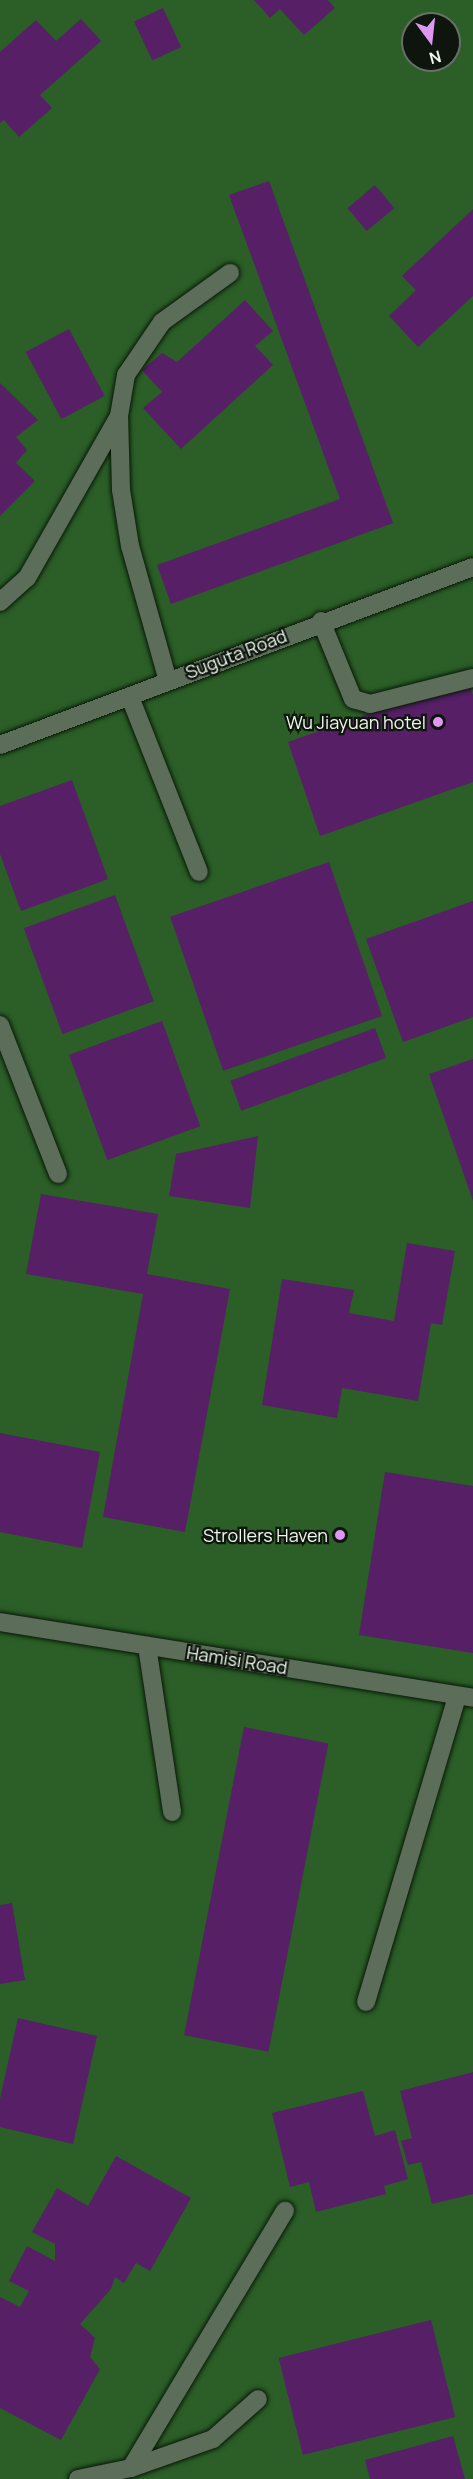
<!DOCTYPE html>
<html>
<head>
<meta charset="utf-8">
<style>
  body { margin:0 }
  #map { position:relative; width:473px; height:2479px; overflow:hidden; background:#202f1e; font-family:Manrope,sans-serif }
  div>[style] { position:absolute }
  .green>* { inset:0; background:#2b5f27 }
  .building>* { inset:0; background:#561f66; transform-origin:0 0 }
  .roads { filter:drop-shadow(0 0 2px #091708) drop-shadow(0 0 2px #091708) }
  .lane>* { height:18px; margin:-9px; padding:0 9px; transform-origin:9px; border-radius:9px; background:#5c6d5a }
  .street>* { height:18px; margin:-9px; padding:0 9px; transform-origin:9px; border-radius:9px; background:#5c6d5a }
  .dots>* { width:16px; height:16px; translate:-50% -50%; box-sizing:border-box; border:3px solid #0e150d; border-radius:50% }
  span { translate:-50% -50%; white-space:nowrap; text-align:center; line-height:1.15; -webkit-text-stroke:4.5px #0e150d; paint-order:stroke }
  .street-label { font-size:18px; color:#eef8ed }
  .poi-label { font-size:18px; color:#eef8ed }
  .right { translate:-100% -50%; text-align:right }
  .north { position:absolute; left:401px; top:12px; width:60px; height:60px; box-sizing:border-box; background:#0e150d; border:2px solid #687067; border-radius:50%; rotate:165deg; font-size:16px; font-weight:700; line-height:24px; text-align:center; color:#eef8ed }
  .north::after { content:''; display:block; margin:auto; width:21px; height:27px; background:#de98f3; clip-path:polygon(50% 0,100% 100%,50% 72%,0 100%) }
</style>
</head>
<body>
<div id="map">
  <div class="green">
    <div style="clip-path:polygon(evenodd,0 0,473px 0,473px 2479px,0 2479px,0 0,413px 24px,449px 24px,449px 60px,413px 60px,413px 24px)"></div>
  </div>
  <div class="building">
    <div style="clip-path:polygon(254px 0,328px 0,335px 8px,304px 35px,280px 9px,270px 18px)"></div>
    <div style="left:163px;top:8px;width:43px;height:32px;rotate:65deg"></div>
    <div style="clip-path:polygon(81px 19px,101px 41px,40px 95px,52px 108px,19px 137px,4px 120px,0 123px,0 52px,36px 20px,56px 41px)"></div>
    <div style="clip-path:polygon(269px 181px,393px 523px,171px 604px,157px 565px,340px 499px,229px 195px)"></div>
    <div style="left:375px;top:185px;width:30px;height:36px;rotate:50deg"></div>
    <div style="clip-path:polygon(473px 209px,473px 296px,418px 347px,389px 316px,416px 290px,402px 276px)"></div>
    <div style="clip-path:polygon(245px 300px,273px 331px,255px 346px,273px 365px,181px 449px,143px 408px,162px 392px,142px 370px,162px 353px,177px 362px)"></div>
    <div style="left:69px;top:329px;width:76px;height:49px;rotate:62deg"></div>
    <div style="clip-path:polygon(0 383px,38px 420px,16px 437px,27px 450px,16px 463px,35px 481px,0 516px)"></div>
    <div style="clip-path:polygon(467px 679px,473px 695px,473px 782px,320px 836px,288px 742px)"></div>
    <div style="clip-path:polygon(72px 780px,108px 879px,21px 911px,0 854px,0 806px)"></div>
    <div style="left:329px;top:862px;width:163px;height:168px;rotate:71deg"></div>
    <div style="left:115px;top:895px;width:113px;height:97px;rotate:70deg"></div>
    <div style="clip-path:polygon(473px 901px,473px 1017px,403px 1042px,366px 939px)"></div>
    <div style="left:162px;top:1021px;width:112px;height:99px;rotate:70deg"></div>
    <div style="left:375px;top:1028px;width:32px;height:154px;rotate:70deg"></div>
    <div style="clip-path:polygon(473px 1059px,473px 1201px,429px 1074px)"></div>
    <div style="clip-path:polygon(258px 1136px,250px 1208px,169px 1196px,176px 1154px)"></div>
    <div style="clip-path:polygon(41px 1194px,158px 1214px,147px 1274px,230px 1289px,185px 1532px,103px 1517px,143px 1294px,26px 1274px)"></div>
    <div style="clip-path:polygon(407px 1243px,455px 1251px,442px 1325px,431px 1323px,418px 1401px,342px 1388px,337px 1418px,262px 1405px,282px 1279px,354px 1290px,349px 1313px,394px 1321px)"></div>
    <div style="clip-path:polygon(0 1433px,100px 1452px,82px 1548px,0 1532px)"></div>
    <div style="clip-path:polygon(385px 1472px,473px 1486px,473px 1653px,359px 1635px)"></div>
    <div style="left:244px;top:1727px;width:86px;height:314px;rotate:11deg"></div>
    <div style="clip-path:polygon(12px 1903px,25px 1980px,0 1984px,0 1905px)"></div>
    <div style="clip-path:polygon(18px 2018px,97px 2036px,73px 2144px,0 2127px,0 2099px)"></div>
    <div style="clip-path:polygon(473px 2072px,473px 2194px,432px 2204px,421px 2162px,408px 2165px,401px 2141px,412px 2138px,400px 2091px)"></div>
    <div style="clip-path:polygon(363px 2091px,375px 2136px,395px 2130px,408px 2179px,384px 2186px,386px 2194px,316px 2212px,309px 2182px,290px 2187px,272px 2113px)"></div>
    <div style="clip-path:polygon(116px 2156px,191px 2198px,150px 2271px,136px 2263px,124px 2283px,115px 2277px,111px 2289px,80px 2324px,95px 2338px,90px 2357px,100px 2369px,61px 2440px,0 2408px,0 2297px,20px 2307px,29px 2291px,9px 2281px,27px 2246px,55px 2261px,55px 2244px,32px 2232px,57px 2188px,88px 2206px)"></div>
    <div style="left:431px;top:2320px;width:100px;height:157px;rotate:76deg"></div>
    <div style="clip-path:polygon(453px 2436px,465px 2479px,370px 2479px,365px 2460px)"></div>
  </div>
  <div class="roads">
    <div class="lane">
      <div style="left:0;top:602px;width:36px;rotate:-42deg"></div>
      <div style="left:27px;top:578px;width:184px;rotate:-60.4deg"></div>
      <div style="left:321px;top:621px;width:84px;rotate:67.7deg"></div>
      <div style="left:353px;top:699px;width:18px;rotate:16deg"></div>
      <div style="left:370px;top:704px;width:106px;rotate:-14.2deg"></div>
      <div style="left:168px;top:681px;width:140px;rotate:-105.7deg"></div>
      <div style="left:130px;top:546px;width:57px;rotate:-99.1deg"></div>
      <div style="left:121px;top:490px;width:74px;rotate:-91.5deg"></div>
      <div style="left:119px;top:416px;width:42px;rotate:-80.3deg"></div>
      <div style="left:126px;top:375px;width:64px;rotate:-55.8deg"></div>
      <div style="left:162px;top:322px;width:84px;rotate:-35.8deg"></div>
      <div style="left:130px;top:697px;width:188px;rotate:68.5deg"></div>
      <div style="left:147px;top:1646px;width:168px;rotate:81.4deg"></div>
      <div style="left:366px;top:2002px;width:319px;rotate:-73.4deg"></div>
      <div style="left:131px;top:2468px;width:300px;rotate:-59.1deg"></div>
      <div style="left:78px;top:2479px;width:54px;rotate:-11.7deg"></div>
      <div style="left:131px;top:2468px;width:87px;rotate:-19.5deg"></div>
      <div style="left:213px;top:2439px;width:60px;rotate:-41.6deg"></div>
    </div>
    <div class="street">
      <div style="left:0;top:745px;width:505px;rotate:-20.62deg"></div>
      <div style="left:0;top:1025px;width:160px;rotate:68.7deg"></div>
      <div style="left:0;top:1622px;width:479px;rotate:9.1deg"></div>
    </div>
  </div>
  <div class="dots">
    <div style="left:438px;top:722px;background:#de98f3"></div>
    <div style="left:340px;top:1535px;background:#de98f3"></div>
  </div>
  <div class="street-label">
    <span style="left:236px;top:654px;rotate:-21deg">Suguta Road</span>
    <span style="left:237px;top:1660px;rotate:9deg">Hamisi Road</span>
  </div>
  <div class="poi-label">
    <span class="right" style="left:426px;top:722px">Wu Jiayuan hotel</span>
    <span class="right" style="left:328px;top:1535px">Strollers Haven</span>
  </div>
  <div class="north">N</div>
</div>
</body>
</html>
